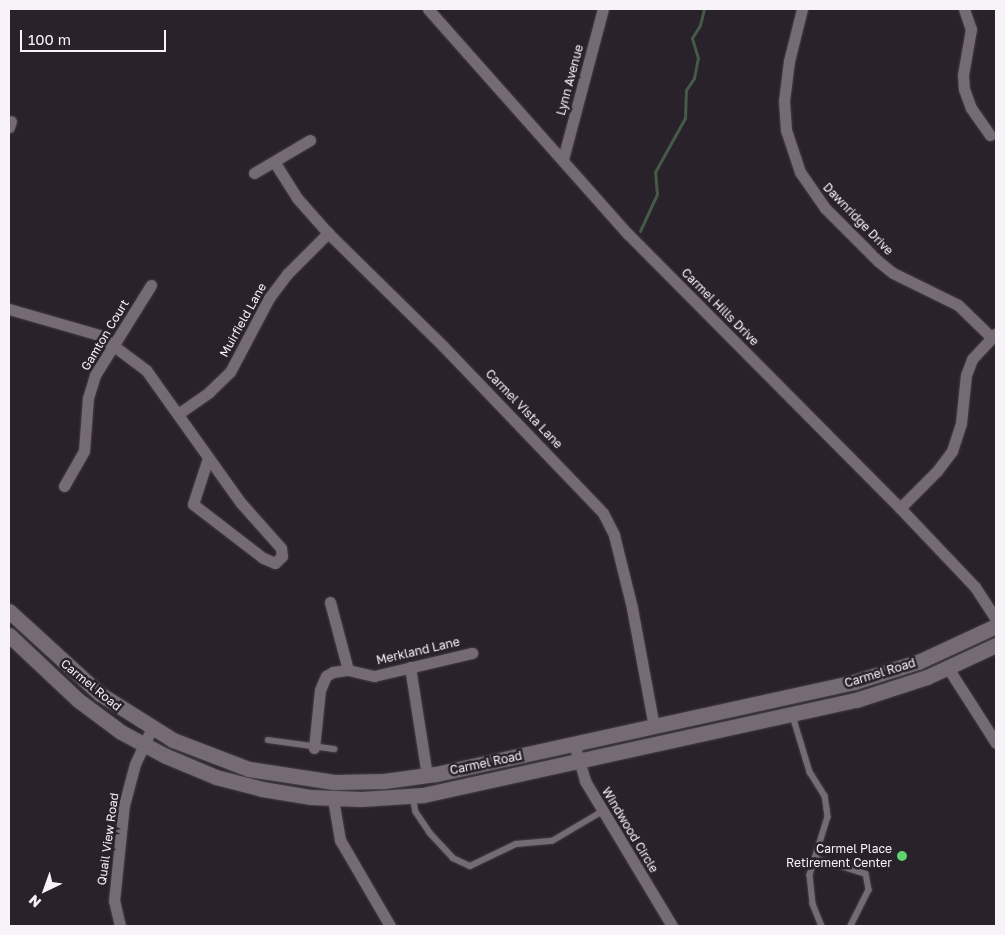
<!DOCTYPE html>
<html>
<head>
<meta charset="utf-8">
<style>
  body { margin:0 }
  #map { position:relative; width:1005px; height:935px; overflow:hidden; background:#2a222b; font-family:"Golos Text",sans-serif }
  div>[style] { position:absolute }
  .stream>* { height:3px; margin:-1.5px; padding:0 1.5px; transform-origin:1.5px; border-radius:1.5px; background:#455b46 }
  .roads { filter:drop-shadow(0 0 1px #453f46) drop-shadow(0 0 1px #453f46) }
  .lane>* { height:5.5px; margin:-2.75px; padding:0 2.75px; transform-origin:2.75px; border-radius:2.75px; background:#746b75 }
  .street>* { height:11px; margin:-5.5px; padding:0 5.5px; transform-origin:5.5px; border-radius:5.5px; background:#746b75 }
  .secondary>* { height:15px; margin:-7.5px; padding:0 7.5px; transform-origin:7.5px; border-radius:7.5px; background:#746b75 }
  .dots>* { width:14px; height:14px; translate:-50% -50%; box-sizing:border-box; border:2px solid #2a222b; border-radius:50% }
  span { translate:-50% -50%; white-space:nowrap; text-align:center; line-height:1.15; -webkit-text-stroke:5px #2a222b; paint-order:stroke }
  .street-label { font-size:12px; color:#f8f3f9 }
  .poi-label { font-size:12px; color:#f8f3f9 }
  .right { translate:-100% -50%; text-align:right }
  .frame { position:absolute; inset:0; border:10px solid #f8f3f9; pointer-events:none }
  .north { position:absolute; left:20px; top:865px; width:50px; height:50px; -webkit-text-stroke:4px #2a222b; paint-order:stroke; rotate:222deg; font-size:14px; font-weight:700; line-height:20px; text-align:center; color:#f8f3f9 }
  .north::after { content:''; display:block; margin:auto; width:18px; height:22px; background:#f8f3f9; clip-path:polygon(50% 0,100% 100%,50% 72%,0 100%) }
  .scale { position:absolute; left:20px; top:30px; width:146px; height:22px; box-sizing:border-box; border:2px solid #f8f3f9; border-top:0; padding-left:6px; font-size:15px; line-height:18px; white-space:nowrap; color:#f8f3f9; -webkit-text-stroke:4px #2a222b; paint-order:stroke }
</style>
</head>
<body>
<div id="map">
  <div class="stream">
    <div style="left:640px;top:231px;width:41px;rotate:-65.3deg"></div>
    <div style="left:657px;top:194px;width:22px;rotate:-95deg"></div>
    <div style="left:655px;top:172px;width:62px;rotate:-60.9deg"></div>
    <div style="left:685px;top:118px;width:28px;rotate:-88deg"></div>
    <div style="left:686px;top:90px;width:14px;rotate:-56deg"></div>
    <div style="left:694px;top:78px;width:20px;rotate:-79deg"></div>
    <div style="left:698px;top:58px;width:21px;rotate:-107deg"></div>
    <div style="left:692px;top:38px;width:15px;rotate:-58deg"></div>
    <div style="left:700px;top:25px;width:16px;rotate:-76deg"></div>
  </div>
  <div class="roads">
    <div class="lane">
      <div style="left:793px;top:716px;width:59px;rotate:73.1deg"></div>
      <div style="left:810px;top:772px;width:28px;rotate:58deg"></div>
      <div style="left:825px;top:796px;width:13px;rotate:81deg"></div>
      <div style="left:827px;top:809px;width:8px;rotate:83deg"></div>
      <div style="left:828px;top:817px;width:61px;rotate:107.2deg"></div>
      <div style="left:810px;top:875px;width:29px;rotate:84deg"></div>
      <div style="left:813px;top:904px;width:24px;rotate:68deg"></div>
      <div style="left:268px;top:740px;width:67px;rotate:7.8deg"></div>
      <div style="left:413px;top:797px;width:15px;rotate:79deg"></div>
      <div style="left:416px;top:812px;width:25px;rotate:56deg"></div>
      <div style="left:430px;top:833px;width:34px;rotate:47deg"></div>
      <div style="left:453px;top:858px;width:19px;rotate:25deg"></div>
      <div style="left:470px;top:866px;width:51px;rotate:-25.6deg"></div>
      <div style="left:516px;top:844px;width:36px;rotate:-5deg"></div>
      <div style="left:552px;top:841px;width:59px;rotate:-30.5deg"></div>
      <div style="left:815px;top:858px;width:53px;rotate:17.4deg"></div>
      <div style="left:866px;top:874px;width:16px;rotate:79deg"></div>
      <div style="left:869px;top:890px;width:40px;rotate:116.6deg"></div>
    </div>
    <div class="street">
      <div style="left:428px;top:9px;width:301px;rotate:48.4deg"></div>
      <div style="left:628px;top:234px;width:386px;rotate:45.2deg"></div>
      <div style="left:900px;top:508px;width:109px;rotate:46.5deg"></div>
      <div style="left:975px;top:587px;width:38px;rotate:57deg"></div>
      <div style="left:802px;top:9px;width:54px;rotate:104deg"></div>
      <div style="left:789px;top:61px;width:40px;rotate:97.1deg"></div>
      <div style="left:784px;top:101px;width:29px;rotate:86deg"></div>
      <div style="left:786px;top:130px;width:44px;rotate:71.6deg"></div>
      <div style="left:800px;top:172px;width:44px;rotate:55.2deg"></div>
      <div style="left:825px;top:208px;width:75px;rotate:45deg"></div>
      <div style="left:878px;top:261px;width:19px;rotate:39deg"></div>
      <div style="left:893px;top:273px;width:72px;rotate:26.2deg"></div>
      <div style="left:958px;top:305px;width:46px;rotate:44.1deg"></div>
      <div style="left:964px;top:9px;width:21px;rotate:71deg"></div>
      <div style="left:971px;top:29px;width:47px;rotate:99.9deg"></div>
      <div style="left:963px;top:75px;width:14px;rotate:86deg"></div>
      <div style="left:964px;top:89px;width:20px;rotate:70deg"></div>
      <div style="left:971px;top:108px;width:33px;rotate:55deg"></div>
      <div style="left:9px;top:127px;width:6px;rotate:-72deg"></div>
      <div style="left:563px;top:159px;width:155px;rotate:-75.1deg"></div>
      <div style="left:275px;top:163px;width:41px;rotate:57.8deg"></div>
      <div style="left:297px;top:198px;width:47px;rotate:48.5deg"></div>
      <div style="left:328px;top:233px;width:161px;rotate:44.5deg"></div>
      <div style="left:443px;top:346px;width:231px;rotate:46.2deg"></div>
      <div style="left:603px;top:513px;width:25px;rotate:63deg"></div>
      <div style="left:614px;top:535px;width:75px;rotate:76.1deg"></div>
      <div style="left:632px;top:608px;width:121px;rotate:79.5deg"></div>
      <div style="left:254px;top:173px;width:65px;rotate:-30.5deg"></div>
      <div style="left:9px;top:309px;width:94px;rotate:16.1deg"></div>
      <div style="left:99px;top:335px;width:59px;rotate:36.7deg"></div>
      <div style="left:146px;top:370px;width:163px;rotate:54.5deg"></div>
      <div style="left:241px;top:503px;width:60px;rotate:48.4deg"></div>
      <div style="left:281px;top:548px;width:8px;rotate:83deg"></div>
      <div style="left:282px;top:556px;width:10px;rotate:135deg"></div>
      <div style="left:275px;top:563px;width:13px;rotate:-157deg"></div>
      <div style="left:263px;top:558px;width:88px;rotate:-142.4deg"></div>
      <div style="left:193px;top:504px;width:48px;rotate:-71.9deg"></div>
      <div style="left:178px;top:414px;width:38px;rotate:-35deg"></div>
      <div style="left:209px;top:392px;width:29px;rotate:-44deg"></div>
      <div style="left:230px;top:372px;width:84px;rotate:-62.2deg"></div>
      <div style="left:269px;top:298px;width:31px;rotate:-53deg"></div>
      <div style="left:288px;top:273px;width:57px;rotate:-45deg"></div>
      <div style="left:64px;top:486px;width:40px;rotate:-60.3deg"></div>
      <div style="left:84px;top:451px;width:53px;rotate:-85.7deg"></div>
      <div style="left:88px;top:398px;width:24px;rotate:-73deg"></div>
      <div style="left:95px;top:375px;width:106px;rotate:-58.1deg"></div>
      <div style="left:900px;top:508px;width:52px;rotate:-45deg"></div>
      <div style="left:937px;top:471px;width:25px;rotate:-53deg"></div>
      <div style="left:952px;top:451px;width:29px;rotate:-72deg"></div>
      <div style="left:961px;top:423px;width:48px;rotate:-84.1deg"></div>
      <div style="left:966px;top:375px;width:17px;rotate:-69deg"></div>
      <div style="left:972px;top:359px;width:35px;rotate:-47deg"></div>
      <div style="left:330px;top:602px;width:70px;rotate:75.2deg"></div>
      <div style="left:410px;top:667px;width:109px;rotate:81.1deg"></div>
      <div style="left:948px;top:668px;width:89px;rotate:57.4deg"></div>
      <div style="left:574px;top:744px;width:39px;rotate:73deg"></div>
      <div style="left:585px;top:781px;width:169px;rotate:59deg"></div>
      <div style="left:314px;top:748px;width:58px;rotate:-84.1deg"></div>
      <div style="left:320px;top:690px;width:15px;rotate:-67deg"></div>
      <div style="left:326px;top:676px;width:8px;rotate:-30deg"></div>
      <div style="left:333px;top:672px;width:15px;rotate:-8deg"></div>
      <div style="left:348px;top:670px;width:27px;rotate:13deg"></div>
      <div style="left:374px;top:676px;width:101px;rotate:-13.2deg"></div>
      <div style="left:333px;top:799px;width:42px;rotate:80.3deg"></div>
      <div style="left:340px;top:840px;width:99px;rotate:59.8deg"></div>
      <div style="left:120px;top:926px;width:26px;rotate:-103deg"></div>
      <div style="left:114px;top:901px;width:97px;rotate:-84.1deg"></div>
      <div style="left:124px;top:805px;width:42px;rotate:-75deg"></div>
      <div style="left:135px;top:764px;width:38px;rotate:-65deg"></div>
    </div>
    <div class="secondary">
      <div style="left:9px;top:611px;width:123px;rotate:42.4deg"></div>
      <div style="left:100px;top:694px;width:86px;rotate:32.2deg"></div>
      <div style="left:173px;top:740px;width:81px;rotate:20.9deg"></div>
      <div style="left:249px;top:769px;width:86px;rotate:8.7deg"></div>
      <div style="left:334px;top:782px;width:50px;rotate:-1.1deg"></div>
      <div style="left:384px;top:781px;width:52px;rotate:-7.7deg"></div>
      <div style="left:436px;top:774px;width:428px;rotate:-12.4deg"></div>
      <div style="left:854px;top:682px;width:67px;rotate:-17.4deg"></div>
      <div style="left:918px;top:662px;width:86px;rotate:-24.8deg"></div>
      <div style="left:9px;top:635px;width:95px;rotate:43.3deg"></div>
      <div style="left:78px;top:700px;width:54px;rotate:36.7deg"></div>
      <div style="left:121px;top:732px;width:51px;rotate:28.1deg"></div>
      <div style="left:166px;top:756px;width:54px;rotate:22.8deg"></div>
      <div style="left:216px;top:777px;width:48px;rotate:14.6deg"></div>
      <div style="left:262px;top:789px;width:50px;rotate:9.3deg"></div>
      <div style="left:311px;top:797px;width:50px;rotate:2.3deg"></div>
      <div style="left:361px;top:799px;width:62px;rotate:-3.7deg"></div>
      <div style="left:423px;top:795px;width:443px;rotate:-12.4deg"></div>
      <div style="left:856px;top:700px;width:75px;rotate:-17.9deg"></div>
      <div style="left:927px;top:677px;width:76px;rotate:-24.9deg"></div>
    </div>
  </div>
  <div class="dots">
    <div style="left:902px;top:856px;background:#5dd56c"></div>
  </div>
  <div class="street-label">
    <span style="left:570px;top:80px;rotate:-75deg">Lynn Avenue</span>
    <span style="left:858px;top:219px;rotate:46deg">Dawnridge Drive</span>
    <span style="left:720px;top:307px;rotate:45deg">Carmel Hills Drive</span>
    <span style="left:243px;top:320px;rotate:-61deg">Muirfield Lane</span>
    <span style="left:105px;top:335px;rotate:-59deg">Gamton Court</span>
    <span style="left:524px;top:409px;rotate:46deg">Carmel Vista Lane</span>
    <span style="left:418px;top:651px;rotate:-13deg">Merkland Lane</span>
    <span style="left:880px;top:673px;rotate:-17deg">Carmel Road</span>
    <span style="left:91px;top:685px;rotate:39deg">Carmel Road</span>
    <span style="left:486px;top:763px;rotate:-12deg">Carmel Road</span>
    <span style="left:630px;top:830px;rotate:59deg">Windwood Circle</span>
    <span style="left:108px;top:839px;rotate:-82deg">Quail View Road</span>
  </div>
  <div class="poi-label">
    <span class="right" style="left:892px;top:856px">Carmel Place<br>Retirement Center</span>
  </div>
  <div class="frame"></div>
  <div class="north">N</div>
  <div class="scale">100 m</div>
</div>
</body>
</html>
